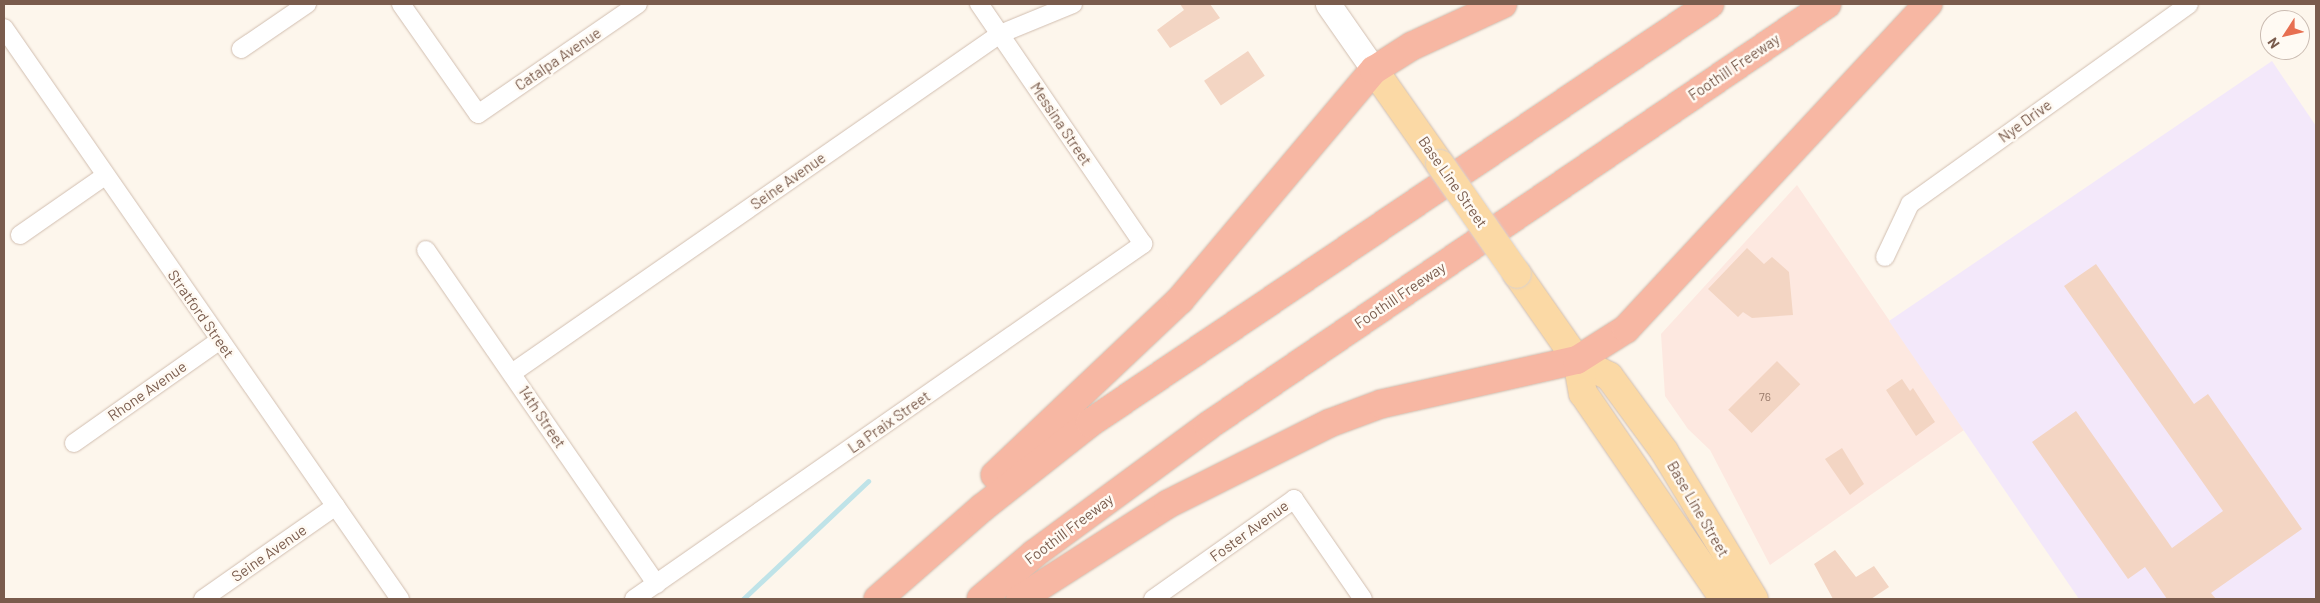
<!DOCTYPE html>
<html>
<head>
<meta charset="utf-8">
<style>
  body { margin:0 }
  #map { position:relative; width:2320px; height:603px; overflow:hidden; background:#fdf6ec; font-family:Barlow,sans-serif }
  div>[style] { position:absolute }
  .commercial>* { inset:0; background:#fde8e0 }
  .education>* { inset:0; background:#f3e8fa }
  .stream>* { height:5px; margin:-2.5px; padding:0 2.5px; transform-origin:2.5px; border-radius:2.5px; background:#bfe3e8 }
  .building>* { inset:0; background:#f3d5c3; transform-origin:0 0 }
  .roads { filter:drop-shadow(0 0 1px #d1beb0) drop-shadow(0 0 1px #d1beb0) }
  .minor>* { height:18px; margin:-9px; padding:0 9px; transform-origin:9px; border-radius:9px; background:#fff }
  .secondary>* { height:25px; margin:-12.5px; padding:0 12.5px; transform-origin:12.5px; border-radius:12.5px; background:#fff }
  .primary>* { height:28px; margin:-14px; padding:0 14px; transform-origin:14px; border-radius:14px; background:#fbd9a5 }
  .motorway>* { height:28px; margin:-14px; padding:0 14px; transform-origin:14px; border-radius:14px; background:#f7b7a3 }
  .bridges { filter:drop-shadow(0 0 1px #dad1cd) drop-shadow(0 0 1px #dad1cd) }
  .primary-bridge>* { height:28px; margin:-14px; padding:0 14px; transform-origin:14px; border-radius:14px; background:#fbd9a5 }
  span { translate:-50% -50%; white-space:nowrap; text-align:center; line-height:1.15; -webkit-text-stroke:5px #fffaf3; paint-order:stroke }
  .number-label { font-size:12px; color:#987a6a }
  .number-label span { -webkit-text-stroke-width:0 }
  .street-label { font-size:15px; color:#7a5c4d }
  .frame { position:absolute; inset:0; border:5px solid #7a5c4d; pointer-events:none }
  .north { position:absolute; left:2260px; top:10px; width:50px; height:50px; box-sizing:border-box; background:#fffaf3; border:1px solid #cabbb1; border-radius:50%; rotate:235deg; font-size:14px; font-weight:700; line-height:20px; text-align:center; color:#7a5c4d }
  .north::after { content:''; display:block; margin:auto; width:18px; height:22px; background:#e76f51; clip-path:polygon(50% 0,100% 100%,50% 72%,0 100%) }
</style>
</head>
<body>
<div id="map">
  <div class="commercial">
    <div style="clip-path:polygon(1797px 185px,1964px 430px,1770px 565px,1710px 450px,1688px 429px,1665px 396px,1661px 334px)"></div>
  </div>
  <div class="education">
    <div style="clip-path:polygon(2272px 61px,2316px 126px,2316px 599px,2079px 599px,1889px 321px)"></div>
  </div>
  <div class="stream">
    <div style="left:743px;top:599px;width:172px;rotate:-43.3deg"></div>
  </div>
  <div class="building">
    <div style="clip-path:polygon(1180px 4px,1210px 4px,1220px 18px,1170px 48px,1157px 30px,1184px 10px)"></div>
    <div style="left:1248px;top:51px;width:30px;height:53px;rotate:56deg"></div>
    <div style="clip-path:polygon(1747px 248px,1764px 264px,1772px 257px,1789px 272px,1793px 315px,1752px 318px,1743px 312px,1738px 317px,1708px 289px)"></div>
    <div style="clip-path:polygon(2096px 264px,2194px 404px,2208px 394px,2302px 529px,2211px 593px,2216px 599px,2167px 599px,2145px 567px,2128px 579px,2032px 442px,2076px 411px,2172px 548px,2223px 511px,2064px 286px)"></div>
    <div style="left:1777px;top:361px;width:33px;height:69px;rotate:45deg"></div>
    <div style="clip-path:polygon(1902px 379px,1910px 391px,1913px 388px,1935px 422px,1916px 436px,1886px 390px)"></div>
    <div style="clip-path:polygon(1842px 448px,1864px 484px,1850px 495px,1825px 459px)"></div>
    <div style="clip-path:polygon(1835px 550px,1856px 577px,1874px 566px,1889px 587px,1871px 599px,1833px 599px,1814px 564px)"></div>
  </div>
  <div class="roads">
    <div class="minor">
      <div style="left:401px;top:4px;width:134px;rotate:55deg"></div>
      <div style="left:478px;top:114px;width:194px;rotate:-34.5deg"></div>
      <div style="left:4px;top:28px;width:695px;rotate:55.26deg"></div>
      <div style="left:241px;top:49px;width:80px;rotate:-34.3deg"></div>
      <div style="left:20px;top:235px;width:103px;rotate:-34.8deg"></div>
      <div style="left:426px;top:250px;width:406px;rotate:55.4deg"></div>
      <div style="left:1885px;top:257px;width:59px;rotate:-64.7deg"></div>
      <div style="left:1910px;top:204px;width:343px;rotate:-35.6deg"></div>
      <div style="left:512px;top:373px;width:594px;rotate:-34.79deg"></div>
      <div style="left:1000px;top:34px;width:79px;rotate:-22.3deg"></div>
      <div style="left:74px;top:443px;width:179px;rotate:-35.2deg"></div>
      <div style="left:203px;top:599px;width:162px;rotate:-35deg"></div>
      <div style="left:634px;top:599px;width:621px;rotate:-34.89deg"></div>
      <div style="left:1143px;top:244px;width:291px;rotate:-124.3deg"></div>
      <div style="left:1153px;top:599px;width:173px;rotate:-35.3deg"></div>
      <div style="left:1294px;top:499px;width:121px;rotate:55.4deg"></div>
    </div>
    <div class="secondary">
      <div style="left:1328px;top:4px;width:80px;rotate:55.1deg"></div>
    </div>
    <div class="primary">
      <div style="left:1374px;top:70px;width:115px;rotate:54.9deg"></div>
      <div style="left:1517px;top:274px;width:105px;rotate:55.1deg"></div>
      <div style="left:1577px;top:360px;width:34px;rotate:80deg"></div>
      <div style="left:1583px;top:393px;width:250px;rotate:55.6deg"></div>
      <div style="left:1577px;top:360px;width:36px;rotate:27deg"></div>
      <div style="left:1609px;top:376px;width:93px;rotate:53.7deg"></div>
      <div style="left:1664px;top:451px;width:173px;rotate:58.7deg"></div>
    </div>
    <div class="motorway">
      <div style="left:995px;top:475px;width:255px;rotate:-43.4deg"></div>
      <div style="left:1180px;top:300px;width:301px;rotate:-49.9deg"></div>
      <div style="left:1374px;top:70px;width:45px;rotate:-32.3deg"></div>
      <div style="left:1412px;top:46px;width:100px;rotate:-24.8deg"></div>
      <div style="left:878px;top:599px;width:138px;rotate:-41.2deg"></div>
      <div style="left:982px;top:508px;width:137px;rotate:-38.2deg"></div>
      <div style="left:1090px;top:423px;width:748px;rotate:-34.05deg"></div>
      <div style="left:981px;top:599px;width:70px;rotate:-40.3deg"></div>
      <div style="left:1034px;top:554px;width:216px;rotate:-36.3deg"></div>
      <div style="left:1208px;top:426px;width:749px;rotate:-34.28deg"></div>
      <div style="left:1020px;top:599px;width:176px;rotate:-32.7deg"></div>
      <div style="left:1168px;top:504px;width:181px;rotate:-26.6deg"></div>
      <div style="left:1330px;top:423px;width:54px;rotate:-20.4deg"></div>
      <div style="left:1381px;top:404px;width:201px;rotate:-12.7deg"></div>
      <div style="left:1577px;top:360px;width:58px;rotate:-32.3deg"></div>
      <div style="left:1626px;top:329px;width:444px;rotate:-47.1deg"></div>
    </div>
  </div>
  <div class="bridges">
    <div class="primary-bridge">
      <div style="left:1440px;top:164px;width:134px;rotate:55deg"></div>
    </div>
  </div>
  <div class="number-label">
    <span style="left:1765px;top:397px">76</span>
  </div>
  <div class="street-label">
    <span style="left:558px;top:59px;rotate:-34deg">Catalpa Avenue</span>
    <span style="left:1734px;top:67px;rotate:-34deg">Foothill Freeway</span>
    <span style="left:2025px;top:121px;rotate:-36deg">Nye Drive</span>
    <span style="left:1061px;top:124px;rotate:56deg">Messina Street</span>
    <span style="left:788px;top:181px;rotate:-35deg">Seine Avenue</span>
    <span style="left:1453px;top:182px;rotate:55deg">Base Line Street</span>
    <span style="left:1400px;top:295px;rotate:-34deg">Foothill Freeway</span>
    <span style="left:201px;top:314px;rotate:55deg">Stratford Street</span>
    <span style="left:147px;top:391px;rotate:-35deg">Rhone Avenue</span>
    <span style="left:542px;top:417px;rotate:56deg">14th Street</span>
    <span style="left:889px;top:422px;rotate:-35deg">La Praix Street</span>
    <span style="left:1698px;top:509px;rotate:60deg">Base Line Street</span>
    <span style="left:1069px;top:529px;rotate:-37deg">Foothill Freeway</span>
    <span style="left:1249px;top:531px;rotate:-36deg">Foster Avenue</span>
    <span style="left:269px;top:553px;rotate:-35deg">Seine Avenue</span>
  </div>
  <div class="frame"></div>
  <div class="north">N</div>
</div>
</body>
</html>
